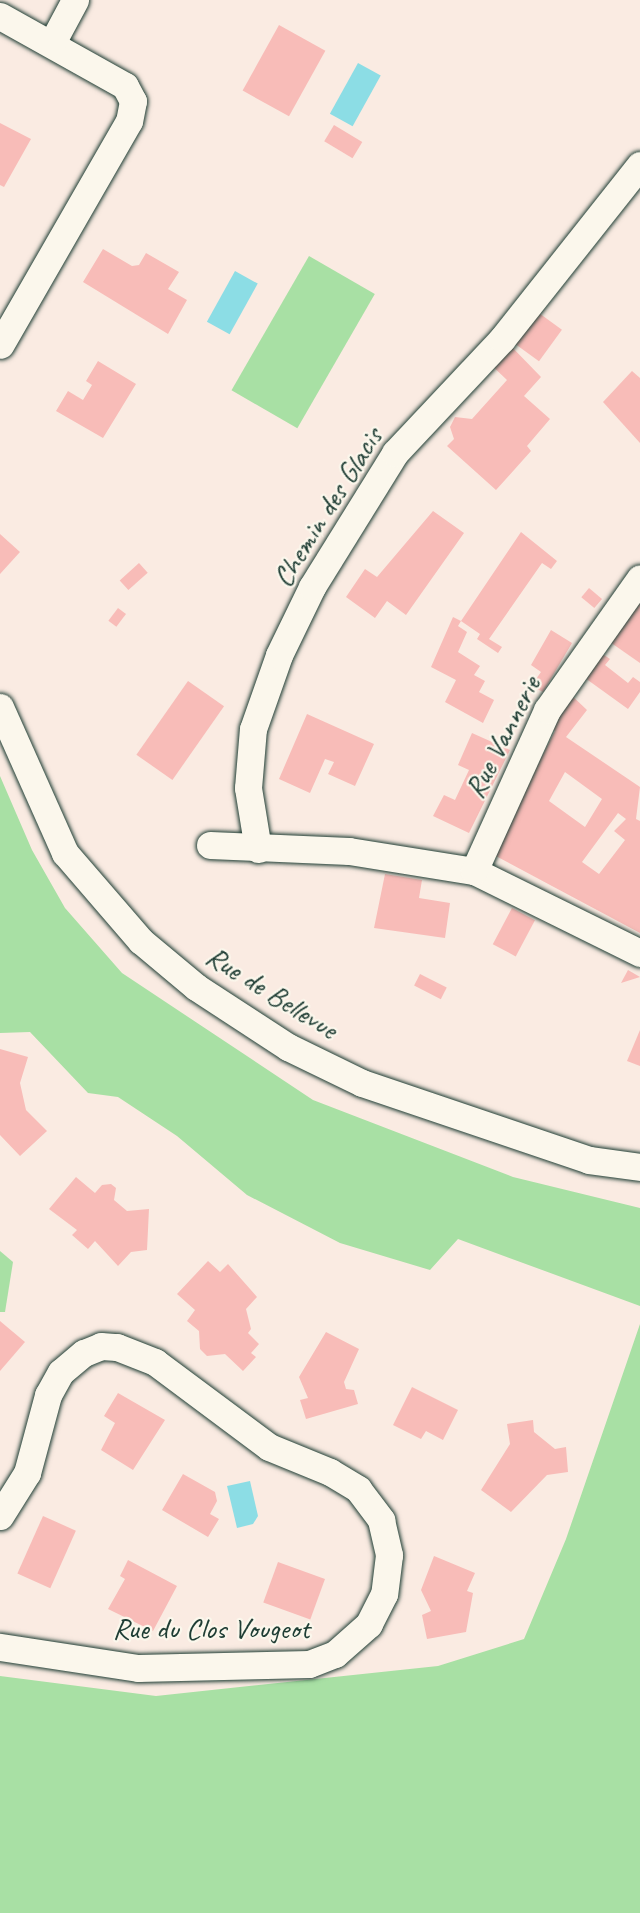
<!DOCTYPE html>
<html>
<head>
<meta charset="utf-8">
<style>
  body { margin:0 }
  #map { position:relative; width:640px; height:1913px; overflow:hidden; background:#faebe2; font-family:Caveat,sans-serif }
  div>[style] { position:absolute }
  .green>* { inset:0; background:#a8e0a4; transform-origin:0 0 }
  .water>* { inset:0; background:#8cdde5; transform-origin:0 0 }
  .building>* { inset:0; background:#f8bcb8; transform-origin:0 0 }
  .roads { filter:drop-shadow(0 0 2px #1f3d34) drop-shadow(0 0 2px #1f3d34) }
  .street>* { height:27px; margin:-13.5px; padding:0 13.5px; transform-origin:13.5px; border-radius:13.5px; background:#fbf7ec }
  span { translate:-50% -50%; white-space:nowrap; text-align:center; line-height:1.15; -webkit-text-stroke:4.5px #fbf7ec; paint-order:stroke }
  .street-label { font-size:30px; color:#1f3d34 }
</style>
</head>
<body>
<div id="map">
  <div class="green">
    <div style="left:309px;top:256px;width:76px;height:155px;rotate:30deg"></div>
    <div style="clip-path:polygon(0 776px,32px 850px,65px 908px,122px 973px,313px 1100px,513px 1177px,640px 1208px,640px 1306px,458px 1239px,430px 1270px,340px 1243px,247px 1195px,177px 1136px,118px 1097px,88px 1093px,30px 1032px,0 1033px)"></div>
    <div style="clip-path:polygon(0 1251px,13px 1262px,5px 1312px,0 1312px)"></div>
    <div style="clip-path:polygon(640px 1324px,640px 1913px,0 1913px,0 1676px,156px 1696px,438px 1666px,524px 1639px,566px 1539px)"></div>
  </div>
  <div class="water">
    <div style="left:358px;top:63px;width:26px;height:58px;rotate:29deg"></div>
    <div style="left:235px;top:271px;width:26px;height:58px;rotate:29deg"></div>
    <div style="clip-path:polygon(250px 1481px,258px 1516px,253px 1524px,237px 1528px,227px 1486px)"></div>
  </div>
  <div class="building">
    <div style="left:279px;top:25px;width:53px;height:75px;rotate:29deg"></div>
    <div style="clip-path:polygon(0 123px,31px 139px,4px 187px,0 185px)"></div>
    <div style="left:334px;top:125px;width:33px;height:19px;rotate:31deg"></div>
    <div style="clip-path:polygon(103px 249px,132px 266px,139px 265px,146px 253px,179px 272px,168px 289px,187px 300px,168px 334px,83px 282px)"></div>
    <div style="left:532px;top:308px;width:37px;height:39px;rotate:36deg"></div>
    <div style="clip-path:polygon(506px 341px,541px 377px,524px 396px,550px 419px,527px 446px,531px 451px,496px 490px,447px 446px,454px 439px,450px 427px,455px 417px,472px 419px,507px 380px,487px 361px)"></div>
    <div style="clip-path:polygon(98px 361px,136px 384px,103px 438px,56px 411px,68px 391px,83px 400px,92px 385px,86px 381px)"></div>
    <div style="clip-path:polygon(632px 371px,640px 378px,640px 443px,603px 402px)"></div>
    <div style="clip-path:polygon(433px 511px,464px 533px,406px 615px,387px 601px,375px 618px,346px 597px,365px 569px,377px 577px)"></div>
    <div style="clip-path:polygon(521px 532px,557px 561px,551px 569px,542px 563px,489px 639px,502px 647px,498px 653px,477px 639px,480px 634px,461px 621px,458px 626px,467px 632px,458px 652px,480px 666px,474px 675px,485px 681px,479px 692px,494px 700px,483px 723px,445px 702px,456px 680px,431px 667px,453px 617px,461px 621px)"></div>
    <div style="clip-path:polygon(0 534px,20px 552px,0 574px)"></div>
    <div style="left:139px;top:563px;width:13px;height:26px;rotate:48deg"></div>
    <div style="left:589px;top:588px;width:17px;height:12px;rotate:40deg"></div>
    <div style="clip-path:polygon(640px 596px,640px 663px,607px 640px)"></div>
    <div style="left:118px;top:608px;width:10px;height:16px;rotate:37deg"></div>
    <div style="clip-path:polygon(551px 630px,572px 643px,543px 692px,531px 686px,541px 672px,531px 665px)"></div>
    <div style="clip-path:polygon(601px 653px,610px 659px,605px 665px,628px 683px,633px 677px,640px 682px,640px 692px,628px 709px,585px 678px)"></div>
    <div style="left:188px;top:681px;width:44px;height:90px;rotate:35deg"></div>
    <div style="clip-path:polygon(evenodd,568px 692px,587px 710px,566px 737px,640px 787px,636px 819px,640px 821px,640px 933px,492px 854px,555px 731px,547px 725px,568px 692px,565px 772px,602px 799px,585px 827px,549px 801px,565px 772px,568px 692px,618px 813px,626px 819px,614px 831px,625px 840px,599px 874px,582px 862px,618px 813px)"></div>
    <div style="clip-path:polygon(307px 714px,374px 744px,355px 786px,328px 774px,334px 762px,325px 759px,310px 793px,279px 779px)"></div>
    <div style="clip-path:polygon(472px 733px,510px 750px,469px 833px,433px 816px,444px 795px,455px 800px,469px 770px,458px 765px)"></div>
    <div style="clip-path:polygon(385px 874px,422px 880px,419px 898px,450px 903px,445px 938px,374px 928px)"></div>
    <div style="left:512px;top:908px;width:26px;height:41px;rotate:28deg"></div>
    <div style="clip-path:polygon(628px 970px,640px 977px,621px 983px)"></div>
    <div style="left:420px;top:974px;width:30px;height:13px;rotate:27deg"></div>
    <div style="clip-path:polygon(640px 1030px,640px 1066px,627px 1061px)"></div>
    <div style="clip-path:polygon(0 1049px,28px 1057px,20px 1083px,26px 1110px,47px 1131px,20px 1156px,0 1135px)"></div>
    <div style="clip-path:polygon(76px 1177px,95px 1193px,102px 1185px,111px 1184px,116px 1188px,114px 1200px,127px 1211px,149px 1209px,147px 1250px,131px 1252px,118px 1266px,95px 1241px,88px 1249px,72px 1235px,77px 1230px,49px 1209px)"></div>
    <div style="clip-path:polygon(208px 1261px,220px 1272px,228px 1264px,257px 1297px,246px 1309px,251px 1329px,248px 1333px,259px 1344px,251px 1353px,256px 1357px,243px 1371px,225px 1354px,207px 1356px,200px 1349px,199px 1331px,187px 1321px,195px 1310px,177px 1294px)"></div>
    <div style="clip-path:polygon(0 1321px,25px 1342px,0 1371px)"></div>
    <div style="clip-path:polygon(326px 1332px,359px 1349px,344px 1382px,346px 1389px,354px 1390px,358px 1404px,306px 1419px,300px 1400px,308px 1398px,299px 1377px)"></div>
    <div style="clip-path:polygon(412px 1387px,458px 1410px,443px 1440px,426px 1431px,421px 1439px,393px 1425px)"></div>
    <div style="clip-path:polygon(118px 1393px,165px 1420px,133px 1470px,101px 1450px,115px 1423px,104px 1416px)"></div>
    <div style="clip-path:polygon(533px 1420px,534px 1432px,555px 1449px,566px 1447px,568px 1472px,547px 1475px,511px 1512px,481px 1490px,510px 1444px,507px 1424px)"></div>
    <div style="clip-path:polygon(183px 1474px,215px 1492px,217px 1501px,210px 1514px,219px 1519px,208px 1537px,162px 1510px)"></div>
    <div style="left:43px;top:1516px;width:36px;height:63px;rotate:24deg"></div>
    <div style="clip-path:polygon(434px 1556px,475px 1573px,467px 1591px,473px 1593px,466px 1632px,427px 1639px,422px 1615px,431px 1611px,421px 1590px)"></div>
    <div style="clip-path:polygon(128px 1560px,177px 1586px,153px 1631px,108px 1609px,125px 1579px,120px 1576px)"></div>
    <div style="left:278px;top:1562px;width:50px;height:43px;rotate:20deg"></div>
  </div>
  <div class="roads">
    <div class="street">
      <div style="left:0;top:16px;width:143px;rotate:29.2deg"></div>
      <div style="left:125px;top:86px;width:17px;rotate:62deg"></div>
      <div style="left:133px;top:101px;width:20px;rotate:101deg"></div>
      <div style="left:129px;top:121px;width:258px;rotate:119.9deg"></div>
      <div style="left:52px;top:43px;width:49px;rotate:-61.9deg"></div>
      <div style="left:0;top:707px;width:160px;rotate:66deg"></div>
      <div style="left:65px;top:853px;width:116px;rotate:49.2deg"></div>
      <div style="left:141px;top:941px;width:72px;rotate:39.9deg"></div>
      <div style="left:196px;top:987px;width:110px;rotate:33.1deg"></div>
      <div style="left:288px;top:1047px;width:82px;rotate:25.9deg"></div>
      <div style="left:362px;top:1083px;width:240px;rotate:18.7deg"></div>
      <div style="left:589px;top:1160px;width:51px;rotate:7.8deg"></div>
      <div style="left:210px;top:845px;width:139px;rotate:2.5deg"></div>
      <div style="left:349px;top:851px;width:127px;rotate:9.1deg"></div>
      <div style="left:474px;top:871px;width:185px;rotate:26.3deg"></div>
      <div style="left:258px;top:849px;width:62px;rotate:-99.3deg"></div>
      <div style="left:248px;top:788px;width:59px;rotate:-85.2deg"></div>
      <div style="left:253px;top:729px;width:78px;rotate:-70.6deg"></div>
      <div style="left:279px;top:655px;width:76px;rotate:-64.1deg"></div>
      <div style="left:312px;top:587px;width:158px;rotate:-58.2deg"></div>
      <div style="left:395px;top:453px;width:156px;rotate:-46.8deg"></div>
      <div style="left:502px;top:339px;width:222px;rotate:-51.6deg"></div>
      <div style="left:474px;top:871px;width:177px;rotate:-65.6deg"></div>
      <div style="left:547px;top:710px;width:161px;rotate:-54.8deg"></div>
      <div style="left:0;top:1516px;width:51px;rotate:-57.9deg"></div>
      <div style="left:27px;top:1473px;width:81px;rotate:-74.9deg"></div>
      <div style="left:48px;top:1395px;width:26px;rotate:-61deg"></div>
      <div style="left:61px;top:1372px;width:30px;rotate:-40deg"></div>
      <div style="left:84px;top:1353px;width:18px;rotate:-22deg"></div>
      <div style="left:101px;top:1346px;width:16px;rotate:4deg"></div>
      <div style="left:117px;top:1347px;width:41px;rotate:21.5deg"></div>
      <div style="left:155px;top:1362px;width:142px;rotate:36.7deg"></div>
      <div style="left:269px;top:1447px;width:66px;rotate:22.3deg"></div>
      <div style="left:330px;top:1472px;width:33px;rotate:31deg"></div>
      <div style="left:358px;top:1489px;width:39px;rotate:53deg"></div>
      <div style="left:381px;top:1520px;width:36px;rotate:77deg"></div>
      <div style="left:389px;top:1555px;width:39px;rotate:97deg"></div>
      <div style="left:384px;top:1594px;width:34px;rotate:117deg"></div>
      <div style="left:369px;top:1624px;width:45px;rotate:138.6deg"></div>
      <div style="left:335px;top:1654px;width:28px;rotate:159deg"></div>
      <div style="left:309px;top:1664px;width:171px;rotate:178.7deg"></div>
      <div style="left:138px;top:1668px;width:140px;rotate:-171.3deg"></div>
    </div>
  </div>
  <div class="street-label">
    <span style="left:327px;top:507px;rotate:-58deg">Chemin des Glacis</span>
    <span style="left:502px;top:737px;rotate:-63deg">Rue Vannerie</span>
    <span style="left:272px;top:992px;rotate:32deg">Rue de Bellevue</span>
    <span style="left:211px;top:1628px">Rue du Clos Vougeot</span>
  </div>
</div>
</body>
</html>
